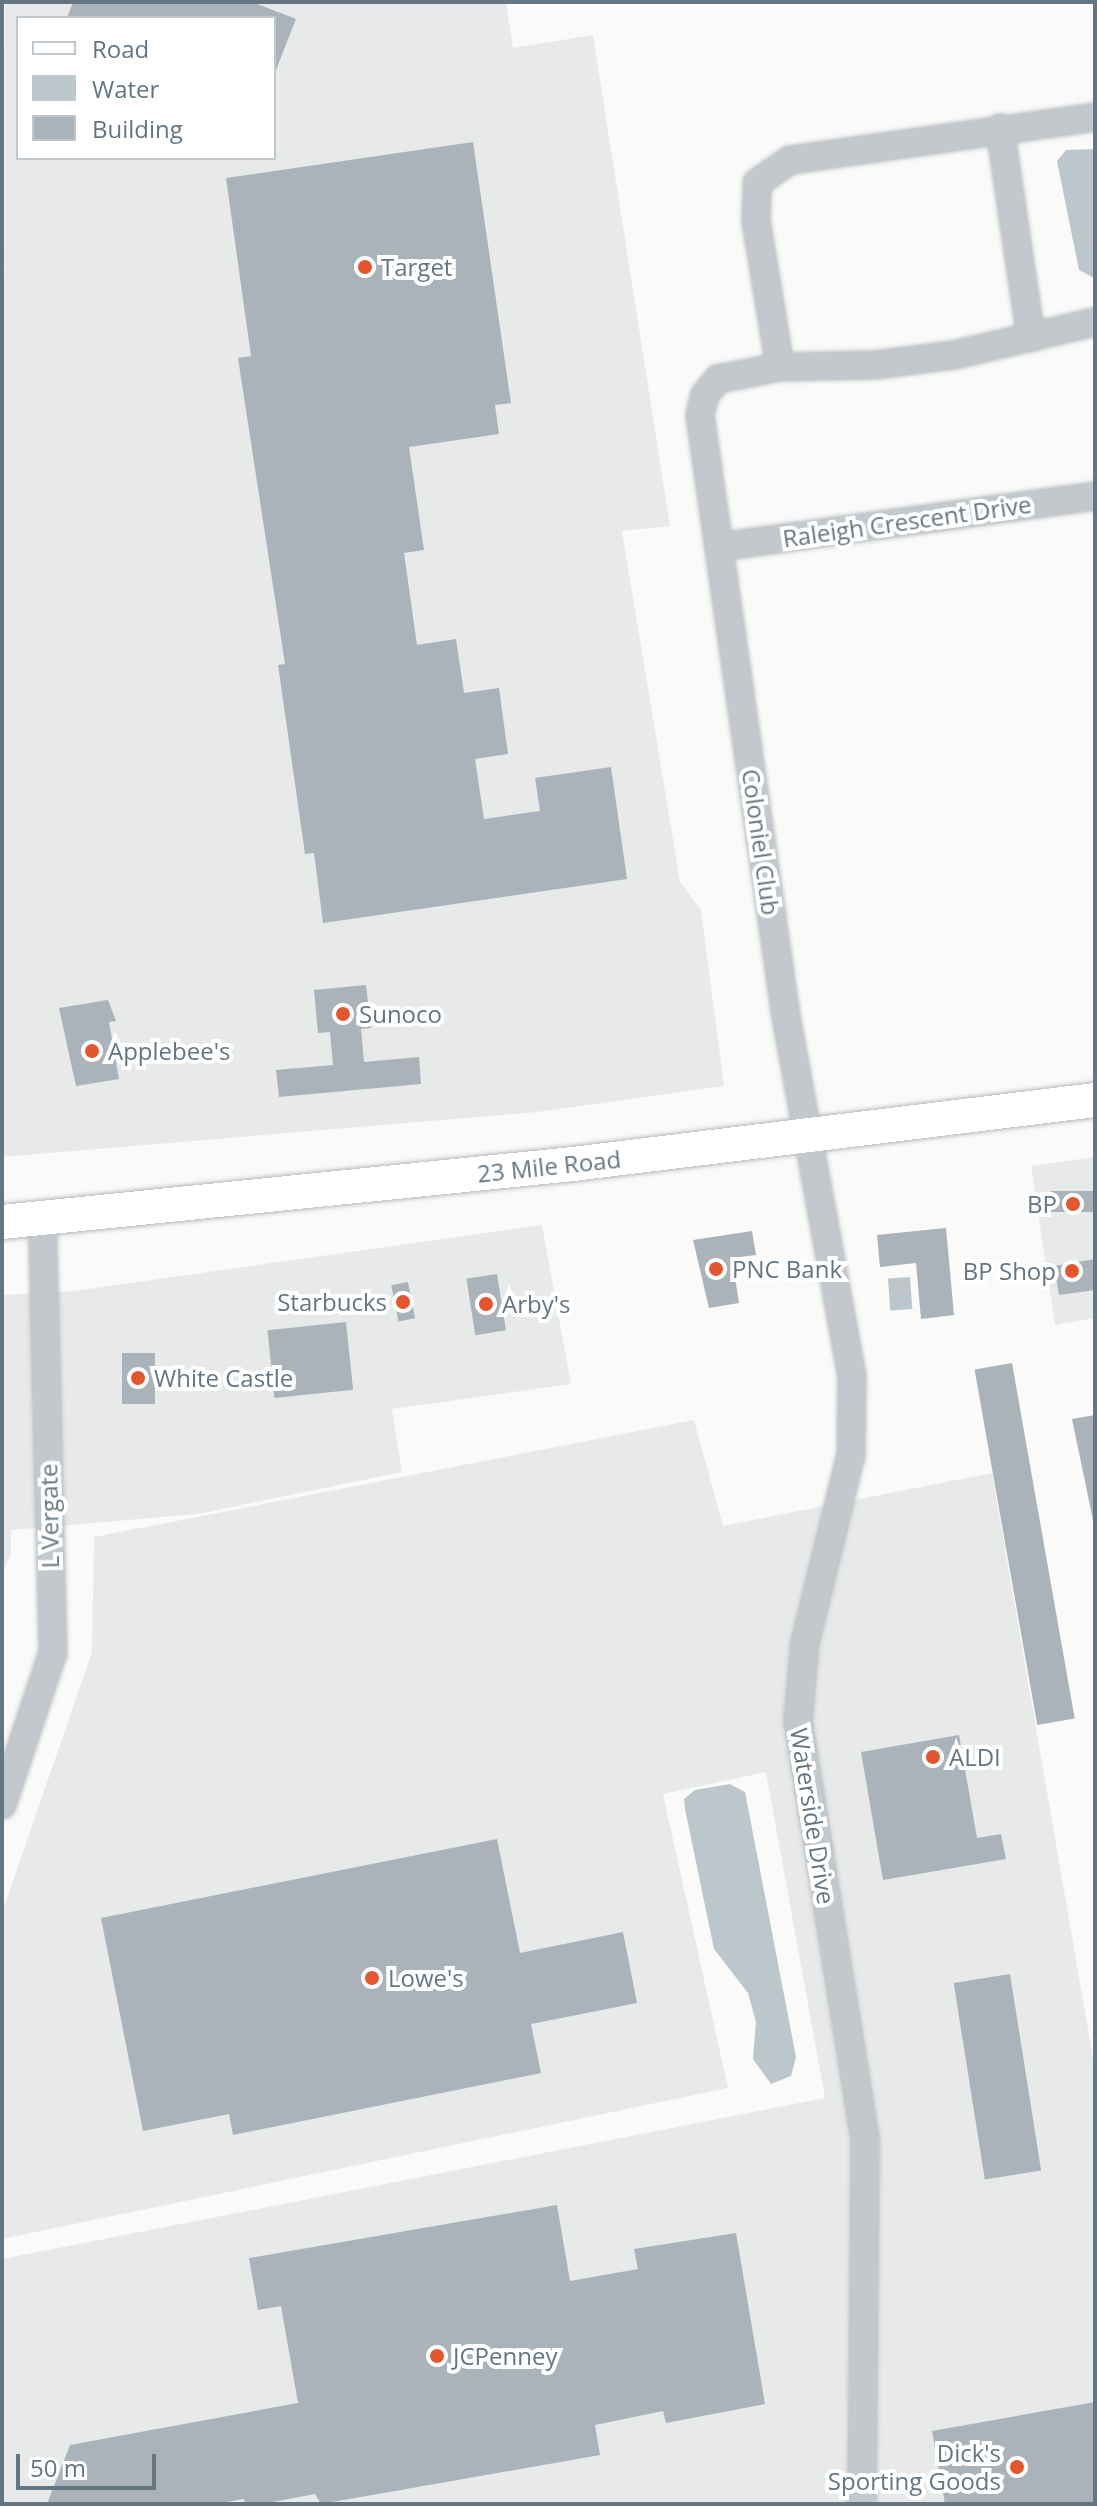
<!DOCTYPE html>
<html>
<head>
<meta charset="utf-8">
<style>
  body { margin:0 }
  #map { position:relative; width:1097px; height:2506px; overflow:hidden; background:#fafaf8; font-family:"Open Sans",sans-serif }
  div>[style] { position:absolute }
  .built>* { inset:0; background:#e8e9e9 }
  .water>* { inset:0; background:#bbc7cb; transform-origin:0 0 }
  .building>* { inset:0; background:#aab3b9; transform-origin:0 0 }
  .roads { filter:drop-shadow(0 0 2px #b5babe) drop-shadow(0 0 2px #b5babe) }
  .minor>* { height:26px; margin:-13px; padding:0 13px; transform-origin:13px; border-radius:13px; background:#c3c8cc }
  .major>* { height:34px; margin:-17px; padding:0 17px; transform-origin:17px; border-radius:17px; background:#fff }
  .dots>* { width:22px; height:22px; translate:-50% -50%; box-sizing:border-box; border:4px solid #fff; border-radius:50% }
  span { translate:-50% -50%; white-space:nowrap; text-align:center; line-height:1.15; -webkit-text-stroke:8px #fff; paint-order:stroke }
  .poi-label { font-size:24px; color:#657683 }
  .left { translate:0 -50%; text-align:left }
  .right { translate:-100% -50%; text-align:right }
  .street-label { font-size:24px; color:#657683 }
  .frame { position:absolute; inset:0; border:4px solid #657683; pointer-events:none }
  .legend { position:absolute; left:16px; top:16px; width:260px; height:144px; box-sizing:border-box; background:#fff; border:2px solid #c1c8cd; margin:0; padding:10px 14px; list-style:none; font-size:24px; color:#657683 }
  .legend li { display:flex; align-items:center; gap:16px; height:40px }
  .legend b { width:40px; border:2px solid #c1c8cd }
  .scale { position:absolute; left:16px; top:2454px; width:140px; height:36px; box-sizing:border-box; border:4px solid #657683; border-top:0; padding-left:10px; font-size:24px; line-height:28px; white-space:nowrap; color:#657683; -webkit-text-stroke:6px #fff; paint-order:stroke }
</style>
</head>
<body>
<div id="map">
  <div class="built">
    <div style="clip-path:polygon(evenodd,5px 2px,506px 2px,513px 48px,593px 35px,670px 526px,622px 531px,680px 882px,701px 910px,724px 1086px,537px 1112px,2px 1157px,5px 2px,18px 18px,274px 18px,274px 158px,18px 158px,18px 18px)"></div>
    <div style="clip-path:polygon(1095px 1157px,1095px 1318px,1055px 1325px,1031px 1166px)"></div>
    <div style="clip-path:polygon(542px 1225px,571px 1384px,392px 1409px,402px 1472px,198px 1514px,11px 1530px,11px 1555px,2px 1573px,2px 1295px,74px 1291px)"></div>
    <div style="clip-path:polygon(694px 1420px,723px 1526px,992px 1473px,1095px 2070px,1095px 2504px,2px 2504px,2px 2259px,825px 2098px,766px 1772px,663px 1794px,728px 2088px,2px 2239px,2px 1913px,92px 1652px,94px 1537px)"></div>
  </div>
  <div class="water">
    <div style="clip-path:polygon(1095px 149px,1095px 278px,1094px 278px,1079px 270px,1057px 161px,1066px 150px)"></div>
    <div style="left:910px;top:1277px;width:32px;height:22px;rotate:86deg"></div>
    <div style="clip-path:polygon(730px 1784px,745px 1792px,796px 2057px,791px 2076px,771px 2084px,753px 2059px,756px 2022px,748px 1993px,714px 1949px,685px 1809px,684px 1799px,695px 1790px)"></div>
  </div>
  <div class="building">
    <div style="clip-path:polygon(73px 2px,252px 2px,296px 19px,274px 75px,274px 18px,67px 18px)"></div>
    <div style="clip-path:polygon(473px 142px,511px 403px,495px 405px,499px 434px,409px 447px,424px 550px,404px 553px,417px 645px,456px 639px,464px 693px,499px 688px,508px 754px,475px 759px,484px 819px,540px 811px,535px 778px,611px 767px,627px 879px,323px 923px,314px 853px,305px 854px,278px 665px,285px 664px,238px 358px,251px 356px,226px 178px)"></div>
    <div style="clip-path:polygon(366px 985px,371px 1028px,361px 1029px,364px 1062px,419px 1057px,421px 1084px,279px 1097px,276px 1070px,333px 1065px,330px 1032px,318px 1033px,314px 990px)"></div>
    <div style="clip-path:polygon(108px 1000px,116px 1021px,109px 1022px,119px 1079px,76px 1086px,59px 1008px)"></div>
    <div style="left:1095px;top:1191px;width:21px;height:44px;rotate:90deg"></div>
    <div style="clip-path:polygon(946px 1228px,954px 1315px,921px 1319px,916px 1263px,880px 1267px,877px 1235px)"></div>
    <div style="clip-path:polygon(752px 1231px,756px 1255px,732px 1258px,739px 1303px,709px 1308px,693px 1240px)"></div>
    <div style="clip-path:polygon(1095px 1259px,1095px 1290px,1059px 1295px,1054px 1266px)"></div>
    <div style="left:497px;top:1274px;width:57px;height:31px;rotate:81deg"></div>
    <div style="left:408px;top:1282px;width:37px;height:17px;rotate:79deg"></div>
    <div style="left:346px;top:1322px;width:68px;height:79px;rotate:84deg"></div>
    <div style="left:122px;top:1353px;width:33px;height:51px"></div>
    <div style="left:1012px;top:1363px;width:361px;height:38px;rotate:80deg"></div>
    <div style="clip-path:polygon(1095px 1415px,1095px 1525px,1094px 1525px,1072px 1419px)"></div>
    <div style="clip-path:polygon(959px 1735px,977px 1838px,1001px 1834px,1006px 1859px,883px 1880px,861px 1752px)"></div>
    <div style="clip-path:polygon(497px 1839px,520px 1953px,623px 1932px,637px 2003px,531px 2024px,541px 2073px,233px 2135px,229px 2114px,143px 2131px,101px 1918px)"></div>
    <div style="left:1010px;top:1974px;width:199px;height:57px;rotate:81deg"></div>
    <div style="clip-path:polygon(557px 2205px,570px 2281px,638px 2269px,634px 2249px,736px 2233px,765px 2404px,666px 2423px,663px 2411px,595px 2425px,600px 2455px,321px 2504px,315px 2494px,262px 2504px,245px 2504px,244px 2499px,215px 2504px,47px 2504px,70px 2445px,298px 2403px,281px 2306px,258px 2310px,249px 2258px)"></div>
    <div style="clip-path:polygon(1095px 2402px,1095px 2504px,945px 2504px,932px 2431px)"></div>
  </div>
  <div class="roads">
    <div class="minor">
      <div style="left:1000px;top:128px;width:212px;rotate:81.6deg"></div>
      <div style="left:780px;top:367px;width:95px;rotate:-1.2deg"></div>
      <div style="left:875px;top:365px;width:80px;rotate:-7.2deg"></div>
      <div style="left:954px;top:355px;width:145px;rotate:-13.2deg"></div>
      <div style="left:719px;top:547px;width:379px;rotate:-7.7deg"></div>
      <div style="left:2px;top:1805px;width:160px;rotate:-71.5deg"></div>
      <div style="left:53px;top:1653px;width:436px;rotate:-91.4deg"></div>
      <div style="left:862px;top:2504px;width:365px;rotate:-89.5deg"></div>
      <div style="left:865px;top:2139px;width:423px;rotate:-99.1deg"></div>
      <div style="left:798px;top:1721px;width:78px;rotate:-84.9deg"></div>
      <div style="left:805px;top:1643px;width:194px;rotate:-76.3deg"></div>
      <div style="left:851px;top:1455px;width:79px;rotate:-89.3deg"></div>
      <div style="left:852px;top:1376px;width:372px;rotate:-100.4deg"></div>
      <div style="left:785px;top:1010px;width:601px;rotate:-98.13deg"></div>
      <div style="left:700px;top:415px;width:21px;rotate:-76deg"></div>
      <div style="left:705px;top:395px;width:21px;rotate:-51deg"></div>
      <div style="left:718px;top:379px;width:63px;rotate:-11deg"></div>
      <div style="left:780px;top:367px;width:149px;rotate:-99.3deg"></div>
      <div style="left:756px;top:220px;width:37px;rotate:-88deg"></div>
      <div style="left:757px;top:183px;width:40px;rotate:-34.9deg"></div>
      <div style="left:790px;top:160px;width:308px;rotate:-8deg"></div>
    </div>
    <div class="major">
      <div style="left:2px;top:1222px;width:574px;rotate:-5.8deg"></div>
      <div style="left:573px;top:1164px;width:526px;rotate:-6.99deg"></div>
    </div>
  </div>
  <div class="dots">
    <div style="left:365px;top:267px;background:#e4572e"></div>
    <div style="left:343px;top:1014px;background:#e4572e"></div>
    <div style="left:92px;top:1051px;background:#e4572e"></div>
    <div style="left:1073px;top:1204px;background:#e4572e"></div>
    <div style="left:716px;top:1269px;background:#e4572e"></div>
    <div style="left:1072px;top:1271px;background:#e4572e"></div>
    <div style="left:403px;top:1302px;background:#e4572e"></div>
    <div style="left:486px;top:1304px;background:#e4572e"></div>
    <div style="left:138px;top:1378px;background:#e4572e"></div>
    <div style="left:933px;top:1757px;background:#e4572e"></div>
    <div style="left:372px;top:1978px;background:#e4572e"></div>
    <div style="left:437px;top:2356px;background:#e4572e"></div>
    <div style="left:1017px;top:2467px;background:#e4572e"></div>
  </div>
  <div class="poi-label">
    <span class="left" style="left:381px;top:267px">Target</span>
    <span class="left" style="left:359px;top:1014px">Sunoco</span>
    <span class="left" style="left:108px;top:1051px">Applebee's</span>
    <span class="right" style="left:1057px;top:1204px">BP</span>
    <span class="left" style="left:732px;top:1269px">PNC Bank</span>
    <span class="right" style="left:1056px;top:1271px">BP Shop</span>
    <span class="right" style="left:387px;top:1302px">Starbucks</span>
    <span class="left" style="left:502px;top:1304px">Arby's</span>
    <span class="left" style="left:154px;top:1378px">White Castle</span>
    <span class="left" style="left:949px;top:1757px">ALDI</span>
    <span class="left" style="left:388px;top:1978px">Lowe's</span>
    <span class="left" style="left:453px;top:2356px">JCPenney</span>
    <span class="right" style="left:1001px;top:2467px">Dick's<br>Sporting Goods</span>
  </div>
  <div class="street-label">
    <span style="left:907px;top:521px;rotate:-8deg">Raleigh Crescent Drive</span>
    <span style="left:761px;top:842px;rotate:82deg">Coloniel Club</span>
    <span style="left:549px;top:1166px;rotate:-6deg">23 Mile Road</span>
    <span style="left:49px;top:1516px;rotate:-91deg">L Vergate</span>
    <span style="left:813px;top:1816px;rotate:81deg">Waterside Drive</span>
  </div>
  <div class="frame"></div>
  <ul class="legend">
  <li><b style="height:10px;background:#fff"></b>Road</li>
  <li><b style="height:22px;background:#bbc7cb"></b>Water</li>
  <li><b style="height:22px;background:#aab3b9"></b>Building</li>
  </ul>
  <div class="scale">50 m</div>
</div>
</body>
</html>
